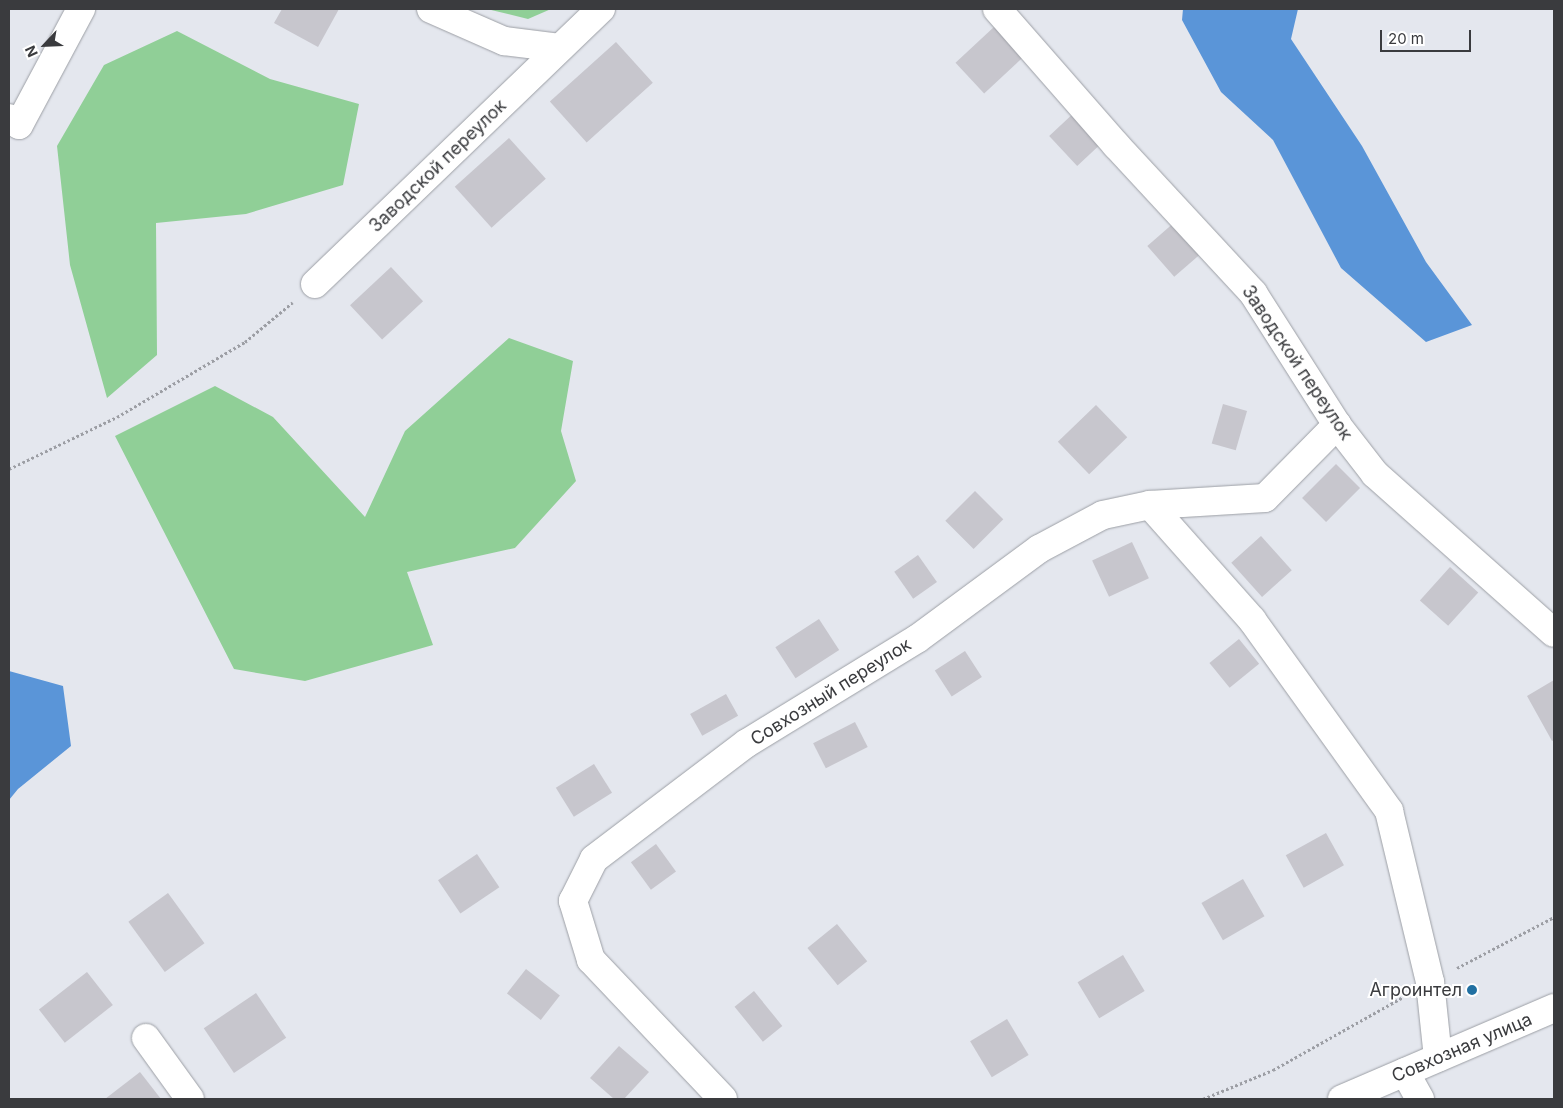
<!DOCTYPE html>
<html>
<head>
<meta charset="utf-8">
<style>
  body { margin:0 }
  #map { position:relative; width:1563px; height:1108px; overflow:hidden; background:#e4e7ee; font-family:Inter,sans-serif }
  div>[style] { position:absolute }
  .green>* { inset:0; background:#90cf97 }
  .water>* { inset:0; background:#5a95d8 }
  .building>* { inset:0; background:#c7c6cd; transform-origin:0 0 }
  .path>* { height:3px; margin-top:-1.5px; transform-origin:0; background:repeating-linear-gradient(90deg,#9c9ea4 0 2.5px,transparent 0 5px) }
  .roads { filter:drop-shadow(0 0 1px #9c9fa5) drop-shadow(0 0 1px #9c9fa5) }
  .minor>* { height:28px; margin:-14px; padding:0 14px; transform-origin:14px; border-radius:14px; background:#fff }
  .dots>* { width:14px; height:14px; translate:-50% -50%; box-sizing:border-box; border:2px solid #fff; border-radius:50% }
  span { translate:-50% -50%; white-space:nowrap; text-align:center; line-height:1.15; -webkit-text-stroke:4px #fff; paint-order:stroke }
  .street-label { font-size:18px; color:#3a3b3e }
  .poi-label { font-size:18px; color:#3a3b3e }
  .right { translate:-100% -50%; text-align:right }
  .frame { position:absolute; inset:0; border:10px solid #3a3b3e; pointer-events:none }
  .north { position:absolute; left:20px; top:20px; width:50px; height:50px; -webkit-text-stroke:4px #fff; paint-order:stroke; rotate:245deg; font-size:14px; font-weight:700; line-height:20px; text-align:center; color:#3a3b3e }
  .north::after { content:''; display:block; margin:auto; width:18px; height:22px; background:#3a3b3e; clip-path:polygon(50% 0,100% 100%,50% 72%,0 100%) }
  .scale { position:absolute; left:1380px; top:30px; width:91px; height:22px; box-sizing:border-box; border:2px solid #3a3b3e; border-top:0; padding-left:6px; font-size:15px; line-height:18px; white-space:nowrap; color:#3a3b3e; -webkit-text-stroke:4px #fff; paint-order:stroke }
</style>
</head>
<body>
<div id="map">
  <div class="green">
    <div style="clip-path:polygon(487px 9px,551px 9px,528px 19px)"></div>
    <div style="clip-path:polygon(177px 31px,270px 79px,359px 104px,343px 185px,246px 214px,156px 223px,157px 355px,107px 398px,70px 265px,57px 146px,104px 65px)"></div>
    <div style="clip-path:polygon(509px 338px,573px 361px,561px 431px,576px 481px,515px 548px,407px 572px,433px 645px,305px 681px,234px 669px,115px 436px,215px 386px,273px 417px,365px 517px,405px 431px)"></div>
  </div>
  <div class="water">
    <div style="clip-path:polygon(1183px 9px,1298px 9px,1291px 39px,1362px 146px,1426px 262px,1472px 325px,1426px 342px,1341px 268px,1273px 140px,1221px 92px,1182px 20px)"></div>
    <div style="clip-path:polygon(9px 671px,63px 686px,71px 746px,18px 789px,9px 800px)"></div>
  </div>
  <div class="building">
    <div style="clip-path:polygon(282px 9px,339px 9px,318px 47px,274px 23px)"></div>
    <div style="left:995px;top:26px;width:42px;height:54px;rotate:47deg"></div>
    <div style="left:616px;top:42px;width:55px;height:89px;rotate:48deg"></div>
    <div style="left:1077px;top:110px;width:41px;height:38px;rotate:47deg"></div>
    <div style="left:509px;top:138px;width:55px;height:73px;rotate:48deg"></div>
    <div style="left:1176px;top:221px;width:41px;height:38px;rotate:49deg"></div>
    <div style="left:391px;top:267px;width:47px;height:56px;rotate:47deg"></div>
    <div style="left:1223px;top:404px;width:25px;height:41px;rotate:16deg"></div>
    <div style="left:1096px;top:405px;width:45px;height:53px;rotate:46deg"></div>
    <div style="left:1336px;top:464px;width:34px;height:48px;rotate:45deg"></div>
    <div style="left:975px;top:491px;width:40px;height:42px;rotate:45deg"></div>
    <div style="left:1261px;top:536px;width:46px;height:40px;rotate:48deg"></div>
    <div style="left:1132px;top:542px;width:40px;height:44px;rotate:65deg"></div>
    <div style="left:918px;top:555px;width:33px;height:29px;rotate:55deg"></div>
    <div style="left:1450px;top:567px;width:38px;height:45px;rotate:42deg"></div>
    <div style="left:819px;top:619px;width:37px;height:52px;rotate:57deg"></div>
    <div style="left:1239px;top:639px;width:32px;height:38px;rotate:51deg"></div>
    <div style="left:965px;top:651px;width:31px;height:36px;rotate:57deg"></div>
    <div style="clip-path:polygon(1554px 680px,1554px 740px,1552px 741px,1527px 696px)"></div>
    <div style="left:726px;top:694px;width:25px;height:41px;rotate:61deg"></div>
    <div style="left:855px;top:722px;width:28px;height:47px;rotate:63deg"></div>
    <div style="left:594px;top:764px;width:34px;height:45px;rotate:58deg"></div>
    <div style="left:1326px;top:833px;width:37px;height:46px;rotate:61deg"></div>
    <div style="left:656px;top:844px;width:34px;height:31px;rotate:54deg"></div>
    <div style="left:477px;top:854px;width:40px;height:47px;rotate:56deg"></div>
    <div style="left:1243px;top:879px;width:43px;height:48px;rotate:60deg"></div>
    <div style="left:168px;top:893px;width:62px;height:49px;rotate:54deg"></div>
    <div style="left:837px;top:924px;width:48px;height:38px;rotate:51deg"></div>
    <div style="left:1123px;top:955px;width:42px;height:53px;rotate:59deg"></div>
    <div style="left:526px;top:969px;width:43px;height:31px;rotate:38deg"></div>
    <div style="left:87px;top:972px;width:42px;height:61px;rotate:52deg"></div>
    <div style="left:754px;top:991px;width:45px;height:25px;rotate:51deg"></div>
    <div style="left:256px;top:993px;width:54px;height:63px;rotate:56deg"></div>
    <div style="left:1007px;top:1019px;width:42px;height:43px;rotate:59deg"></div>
    <div style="clip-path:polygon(619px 1046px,649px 1072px,624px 1099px,614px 1099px,590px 1078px)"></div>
    <div style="clip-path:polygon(140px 1072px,161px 1099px,105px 1099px)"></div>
  </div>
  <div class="path">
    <div style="left:9px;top:469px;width:120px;rotate:-25.7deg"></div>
    <div style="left:117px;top:417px;width:148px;rotate:-30.4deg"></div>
    <div style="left:245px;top:342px;width:62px;rotate:-39.8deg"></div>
    <div style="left:1457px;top:968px;width:110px;rotate:-27.7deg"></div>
    <div style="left:1203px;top:1099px;width:76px;rotate:-22.5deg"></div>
    <div style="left:1273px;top:1070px;width:149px;rotate:-29.3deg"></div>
  </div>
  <div class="roads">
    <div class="minor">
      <div style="left:431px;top:9px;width:80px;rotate:23.7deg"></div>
      <div style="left:504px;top:41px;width:56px;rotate:7.1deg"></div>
      <div style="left:997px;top:9px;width:181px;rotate:48.8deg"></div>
      <div style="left:1116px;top:145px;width:202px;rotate:47.2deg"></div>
      <div style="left:1253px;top:293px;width:156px;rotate:57.5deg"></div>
      <div style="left:1337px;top:425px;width:62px;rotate:52.2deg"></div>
      <div style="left:1375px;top:474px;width:239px;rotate:41.6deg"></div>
      <div style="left:9px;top:118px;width:12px;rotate:35deg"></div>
      <div style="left:19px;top:125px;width:132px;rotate:-61.9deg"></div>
      <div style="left:315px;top:284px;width:397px;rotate:-43.9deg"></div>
      <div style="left:1150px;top:505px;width:154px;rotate:48.4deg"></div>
      <div style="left:1252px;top:620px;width:235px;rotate:54.3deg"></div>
      <div style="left:1389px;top:811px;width:176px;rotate:76.5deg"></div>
      <div style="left:1430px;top:982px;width:76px;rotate:84deg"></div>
      <div style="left:146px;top:1038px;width:75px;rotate:54.2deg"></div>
      <div style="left:1405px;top:1072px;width:31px;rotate:61deg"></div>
      <div style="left:723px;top:1099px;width:192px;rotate:-133.5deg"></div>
      <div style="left:591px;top:960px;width:62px;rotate:-107deg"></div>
      <div style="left:573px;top:901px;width:47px;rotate:-63.4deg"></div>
      <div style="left:594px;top:859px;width:192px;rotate:-37.2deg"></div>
      <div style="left:747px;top:743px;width:199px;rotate:-31.5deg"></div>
      <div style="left:917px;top:639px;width:152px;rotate:-36.4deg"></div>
      <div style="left:1039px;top:549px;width:72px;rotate:-28deg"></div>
      <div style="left:1103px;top:515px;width:48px;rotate:-12deg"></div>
      <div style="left:1150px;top:505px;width:115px;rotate:-3.5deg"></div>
      <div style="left:1265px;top:498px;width:103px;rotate:-45.4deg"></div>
      <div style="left:1342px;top:1099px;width:231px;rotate:-23.2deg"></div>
    </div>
  </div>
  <div class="dots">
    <div style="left:1472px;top:990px;background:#2170a2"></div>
  </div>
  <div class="street-label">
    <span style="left:438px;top:166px;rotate:-44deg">Заводской переулок</span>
    <span style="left:1297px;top:363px;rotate:56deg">Заводской переулок</span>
    <span style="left:831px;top:692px;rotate:-32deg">Совхозный переулок</span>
    <span style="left:1462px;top:1048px;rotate:-23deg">Совхозная улица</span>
  </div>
  <div class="poi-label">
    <span class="right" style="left:1462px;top:990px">Агроинтел</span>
  </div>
  <div class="frame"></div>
  <div class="north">N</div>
  <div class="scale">20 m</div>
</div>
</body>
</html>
